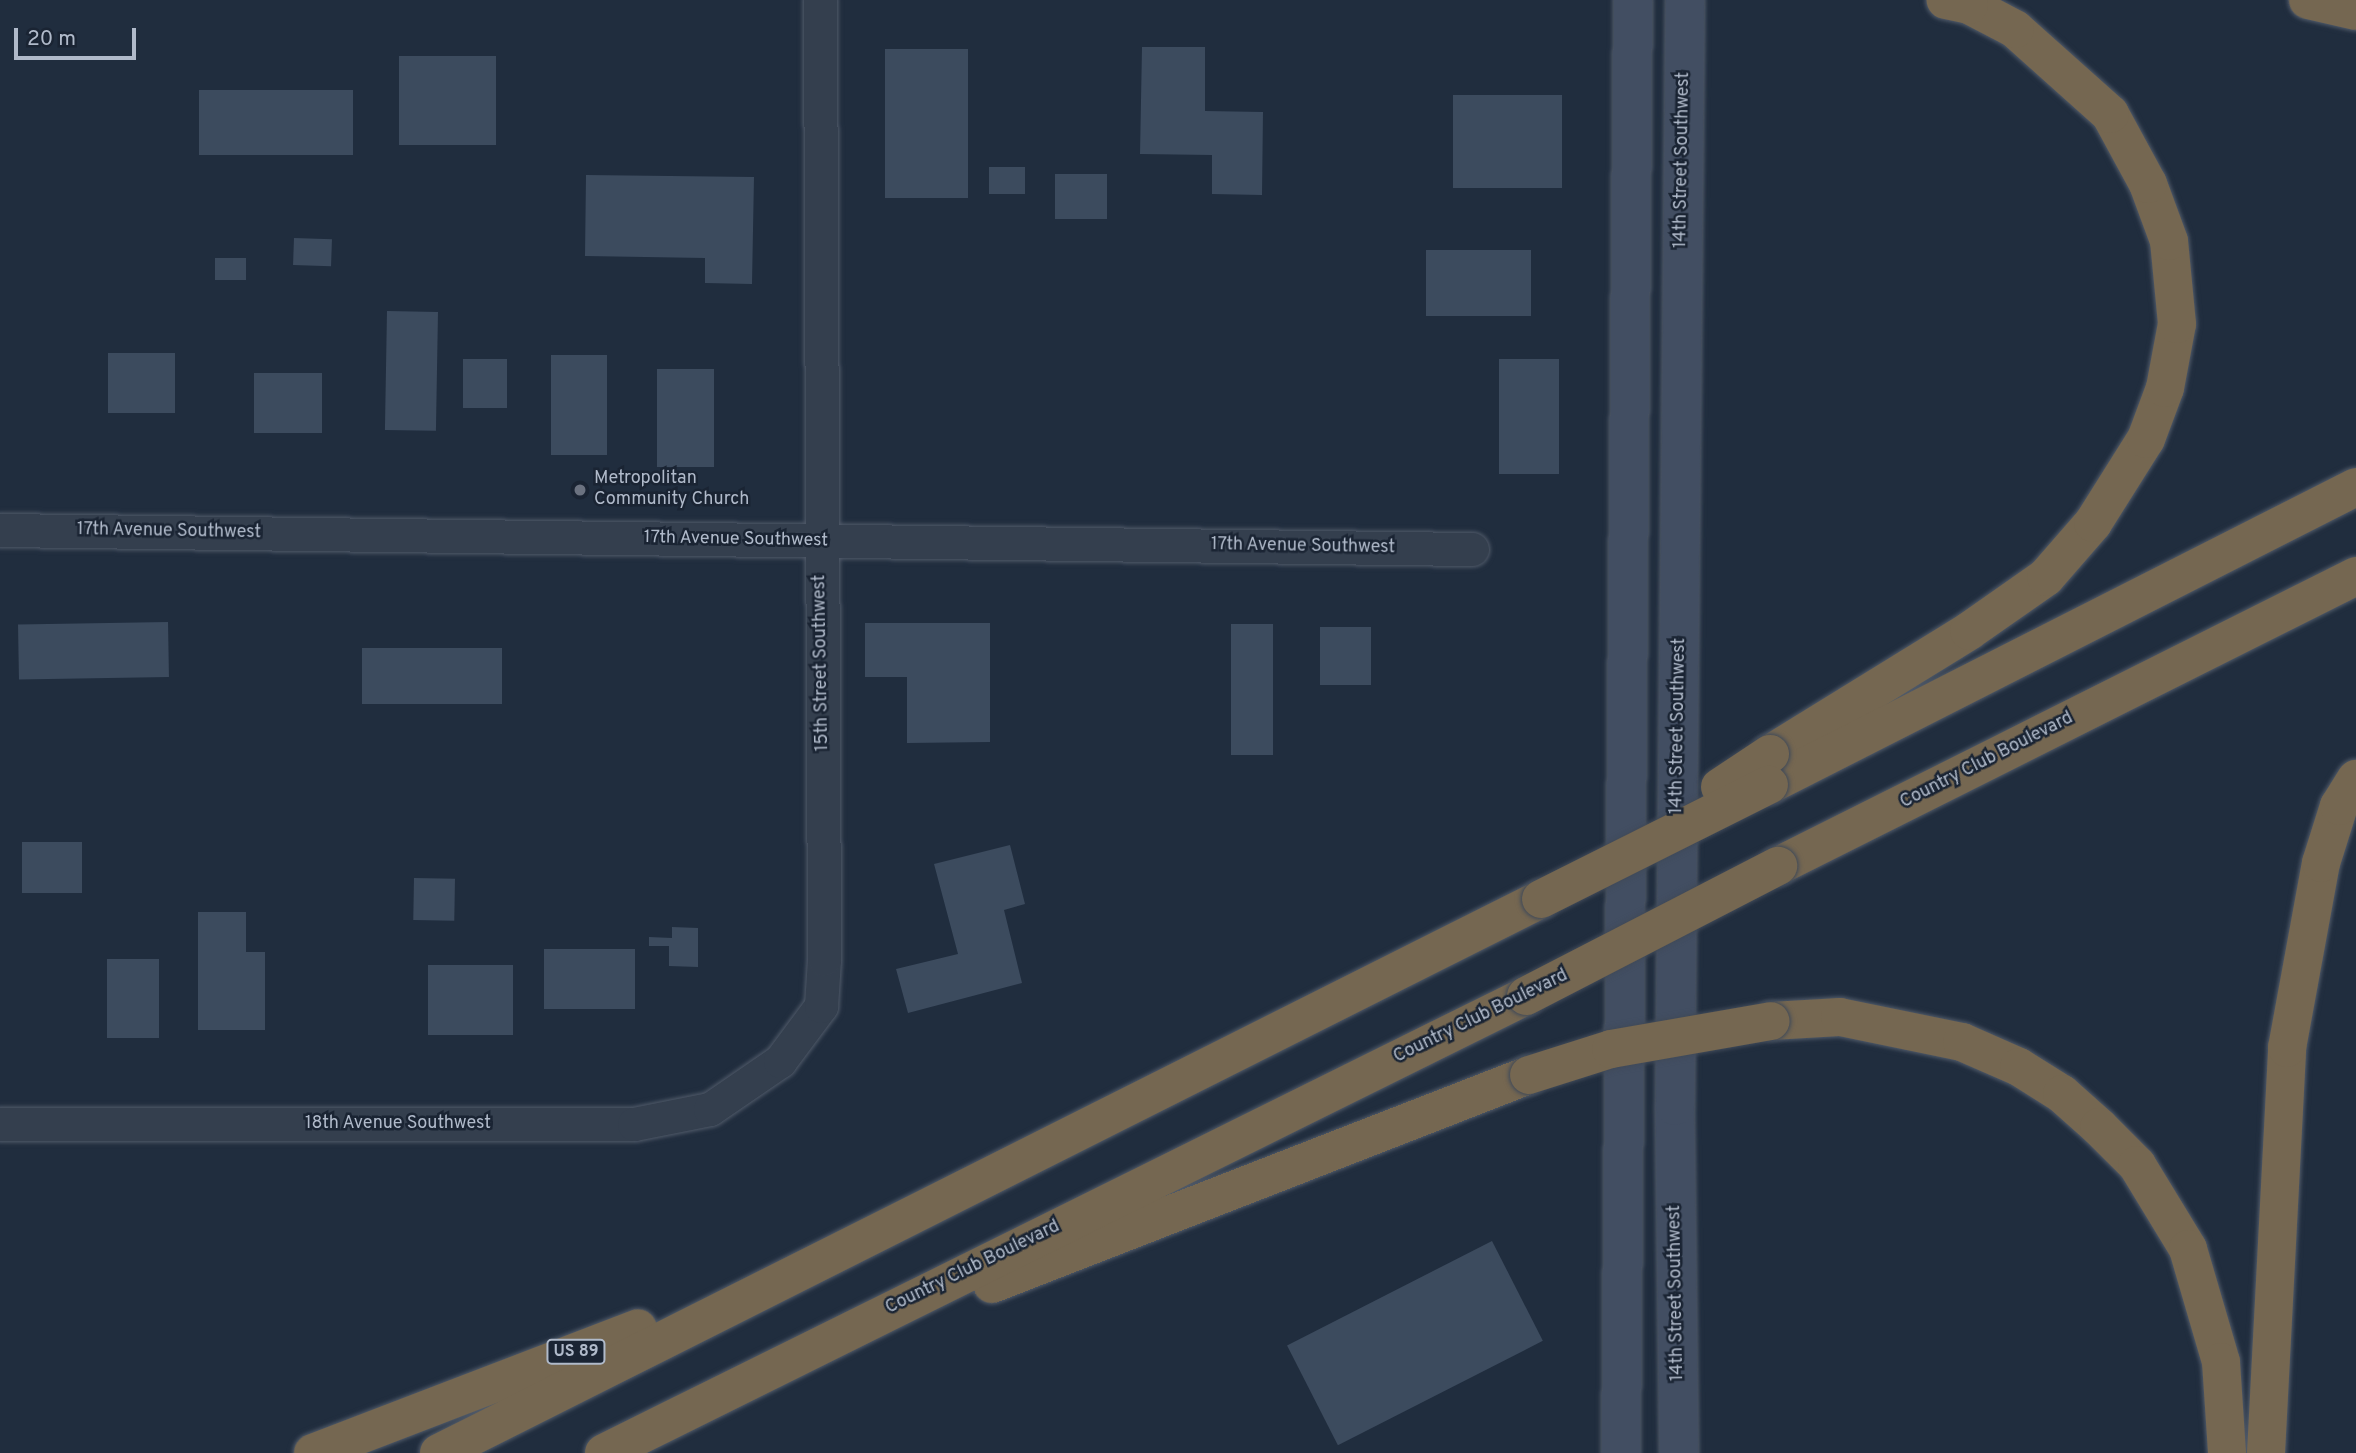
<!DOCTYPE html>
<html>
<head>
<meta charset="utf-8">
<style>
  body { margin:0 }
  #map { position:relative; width:2356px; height:1453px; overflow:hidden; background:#202d3e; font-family:Overpass,sans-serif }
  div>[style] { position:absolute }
  .building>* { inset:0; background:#3c4b5e; transform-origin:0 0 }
  .roads { filter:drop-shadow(0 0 2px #505a69) drop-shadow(0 0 2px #505a69) }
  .street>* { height:33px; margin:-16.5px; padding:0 16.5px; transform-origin:16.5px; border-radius:16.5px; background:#343f4e }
  .secondary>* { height:38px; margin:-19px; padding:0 19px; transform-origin:19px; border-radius:19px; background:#424e62 }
  .highway>* { height:38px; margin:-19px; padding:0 19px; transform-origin:19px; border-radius:19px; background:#756751 }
  .bridges { filter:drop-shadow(0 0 2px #404a59) drop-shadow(0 0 2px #404a59) }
  .highway-bridge>* { height:38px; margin:-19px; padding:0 19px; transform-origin:19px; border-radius:19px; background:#756751 }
  .dots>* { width:19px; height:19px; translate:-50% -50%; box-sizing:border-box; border:4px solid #1a2433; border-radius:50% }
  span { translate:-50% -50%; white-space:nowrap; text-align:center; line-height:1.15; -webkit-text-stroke:5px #1a2433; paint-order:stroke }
  .shield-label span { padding:2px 5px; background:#1a2433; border:2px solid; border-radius:5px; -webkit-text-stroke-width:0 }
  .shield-label { font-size:16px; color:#b0baca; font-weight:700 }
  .street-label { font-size:18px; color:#b0baca }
  .poi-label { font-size:18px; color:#b0baca }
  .left { translate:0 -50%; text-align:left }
  .scale { position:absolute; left:14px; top:28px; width:122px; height:32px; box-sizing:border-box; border:4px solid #b0baca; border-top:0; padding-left:9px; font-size:21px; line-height:24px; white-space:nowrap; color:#b0baca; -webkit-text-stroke:5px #1a2433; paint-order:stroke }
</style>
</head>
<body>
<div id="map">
  <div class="building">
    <div style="clip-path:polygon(1142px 47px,1205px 47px,1205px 111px,1263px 112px,1262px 195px,1212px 194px,1212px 155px,1140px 154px)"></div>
    <div style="left:885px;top:49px;width:83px;height:149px"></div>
    <div style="left:399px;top:56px;width:97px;height:89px"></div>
    <div style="left:199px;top:90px;width:154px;height:65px"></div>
    <div style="left:1453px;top:95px;width:109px;height:93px"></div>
    <div style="left:989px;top:167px;width:36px;height:27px"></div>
    <div style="left:1055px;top:174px;width:52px;height:45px"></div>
    <div style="clip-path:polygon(586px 175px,754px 177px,752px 284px,705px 283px,705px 258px,585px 256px)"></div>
    <div style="left:294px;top:238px;width:38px;height:27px;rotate:2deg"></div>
    <div style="left:1426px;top:250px;width:105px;height:66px"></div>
    <div style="left:215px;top:258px;width:31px;height:22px"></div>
    <div style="left:387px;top:311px;width:51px;height:119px;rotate:1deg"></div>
    <div style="left:108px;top:353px;width:67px;height:60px"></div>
    <div style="left:551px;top:355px;width:56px;height:100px"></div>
    <div style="left:463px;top:359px;width:44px;height:49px"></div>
    <div style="left:1499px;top:359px;width:60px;height:115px"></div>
    <div style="left:657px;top:369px;width:57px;height:98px"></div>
    <div style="left:254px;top:373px;width:68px;height:60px"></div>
    <div style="left:168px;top:622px;width:55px;height:150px;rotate:89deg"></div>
    <div style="clip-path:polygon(865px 623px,990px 623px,990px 742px,907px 743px,907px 677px,865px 677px)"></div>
    <div style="left:1231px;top:624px;width:42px;height:131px"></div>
    <div style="left:1320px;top:627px;width:51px;height:58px"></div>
    <div style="left:362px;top:648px;width:140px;height:56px"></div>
    <div style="left:22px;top:842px;width:60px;height:51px"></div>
    <div style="clip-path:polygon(1010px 845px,1025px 904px,1004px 910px,1022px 983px,908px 1013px,896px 969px,958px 954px,934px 864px)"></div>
    <div style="left:414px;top:878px;width:41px;height:42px;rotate:1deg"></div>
    <div style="clip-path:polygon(198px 912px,246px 912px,246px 952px,265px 952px,265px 1030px,198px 1030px)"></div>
    <div style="clip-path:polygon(672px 927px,698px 928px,698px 967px,669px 966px,669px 946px,649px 946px,649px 937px,672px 938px)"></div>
    <div style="left:544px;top:949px;width:91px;height:60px"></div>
    <div style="left:107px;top:959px;width:52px;height:79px"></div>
    <div style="left:428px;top:965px;width:85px;height:70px"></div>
    <div style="left:1492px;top:1241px;width:112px;height:230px;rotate:63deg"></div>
  </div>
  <div class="roads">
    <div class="street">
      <div style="left:0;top:530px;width:1472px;rotate:0.74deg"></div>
      <div style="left:0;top:1124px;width:634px"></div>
      <div style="left:634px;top:1124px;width:77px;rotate:-11.2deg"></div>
      <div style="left:710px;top:1109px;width:85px;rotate:-34.4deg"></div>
      <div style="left:780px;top:1061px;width:69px;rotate:-53.3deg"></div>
      <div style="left:821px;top:1006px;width:47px;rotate:-86.3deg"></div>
      <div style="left:824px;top:959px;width:959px;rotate:-90.24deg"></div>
    </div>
    <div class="secondary">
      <div style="left:1621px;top:1453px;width:1453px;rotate:-89.53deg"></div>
      <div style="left:1679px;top:1453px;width:347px;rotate:-90.7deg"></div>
      <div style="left:1675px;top:1106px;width:1106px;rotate:-89.48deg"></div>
    </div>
    <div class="highway">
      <div style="left:2308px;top:0;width:49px;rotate:12.9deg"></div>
      <div style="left:1770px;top:754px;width:234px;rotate:-31.7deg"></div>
      <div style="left:1969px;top:631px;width:94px;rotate:-35deg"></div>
      <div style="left:2046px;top:577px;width:72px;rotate:-49deg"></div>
      <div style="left:2093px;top:523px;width:99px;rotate:-57.8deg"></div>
      <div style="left:2146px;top:439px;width:54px;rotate:-69.6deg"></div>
      <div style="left:2165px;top:388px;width:65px;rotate:-79.4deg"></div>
      <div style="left:2177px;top:324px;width:83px;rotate:-95.5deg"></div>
      <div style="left:2169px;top:241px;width:61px;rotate:-110.2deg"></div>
      <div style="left:2148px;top:184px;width:80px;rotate:-118.5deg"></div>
      <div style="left:2110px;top:114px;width:127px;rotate:-138.2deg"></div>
      <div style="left:2015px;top:29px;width:52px;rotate:-152.4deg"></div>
      <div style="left:1969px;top:5px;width:24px;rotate:-168deg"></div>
      <div style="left:1769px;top:785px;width:658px;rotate:-26.92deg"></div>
      <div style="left:1778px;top:866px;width:647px;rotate:-26.64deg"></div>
      <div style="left:1771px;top:1021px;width:69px;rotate:-3.3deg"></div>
      <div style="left:1840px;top:1017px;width:125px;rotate:11.6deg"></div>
      <div style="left:1962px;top:1042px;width:62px;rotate:23.7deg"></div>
      <div style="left:2019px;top:1067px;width:51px;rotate:32.1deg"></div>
      <div style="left:2062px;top:1094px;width:50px;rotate:41.7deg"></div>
      <div style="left:2099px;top:1127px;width:54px;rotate:45deg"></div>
      <div style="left:2137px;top:1165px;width:98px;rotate:58.7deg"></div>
      <div style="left:2188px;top:1249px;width:118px;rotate:73.7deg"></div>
      <div style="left:2221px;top:1362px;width:91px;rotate:86.2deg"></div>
      <div style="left:992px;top:1284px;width:576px;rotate:-21.27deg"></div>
      <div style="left:313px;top:1453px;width:348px;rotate:-21deg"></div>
      <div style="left:439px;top:1453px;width:1233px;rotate:-26.69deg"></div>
      <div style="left:604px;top:1453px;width:1029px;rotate:-26.37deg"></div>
      <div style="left:2266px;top:1453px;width:406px;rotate:-87deg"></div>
      <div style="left:2287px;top:1048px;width:188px;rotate:-79.6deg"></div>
      <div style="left:2321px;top:863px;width:60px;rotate:-72.5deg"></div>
      <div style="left:2339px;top:806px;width:32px;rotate:-58deg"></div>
    </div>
  </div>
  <div class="bridges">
    <div class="highway-bridge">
      <div style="left:1720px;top:787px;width:60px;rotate:-33.4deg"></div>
      <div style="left:1541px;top:899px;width:255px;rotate:-26.6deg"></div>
      <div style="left:1526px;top:996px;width:284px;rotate:-27.3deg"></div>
      <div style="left:1529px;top:1075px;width:86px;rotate:-17.6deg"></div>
      <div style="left:1611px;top:1049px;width:162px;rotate:-9.9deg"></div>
    </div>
  </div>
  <div class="dots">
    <div style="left:580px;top:490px;background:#6b7280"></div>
  </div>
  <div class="shield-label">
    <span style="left:576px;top:1352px">US 89</span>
  </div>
  <div class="street-label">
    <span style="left:1683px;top:160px;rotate:-89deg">14th Street Southwest</span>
    <span style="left:169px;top:532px;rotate:1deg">17th Avenue Southwest</span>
    <span style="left:736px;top:540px;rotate:1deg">17th Avenue Southwest</span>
    <span style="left:1303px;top:547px;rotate:1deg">17th Avenue Southwest</span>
    <span style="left:822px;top:663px;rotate:-91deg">15th Street Southwest</span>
    <span style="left:1679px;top:726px;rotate:-89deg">14th Street Southwest</span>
    <span style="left:1987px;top:761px;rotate:-27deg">Country Club Boulevard</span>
    <span style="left:1481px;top:1017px;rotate:-26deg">Country Club Boulevard</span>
    <span style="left:398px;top:1124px">18th Avenue Southwest</span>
    <span style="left:973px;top:1268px;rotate:-26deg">Country Club Boulevard</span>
    <span style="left:1677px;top:1293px;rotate:-91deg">14th Street Southwest</span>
  </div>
  <div class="poi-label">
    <span class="left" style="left:594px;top:490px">Metropolitan<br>Community Church</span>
  </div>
  <div class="scale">20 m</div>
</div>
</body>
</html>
